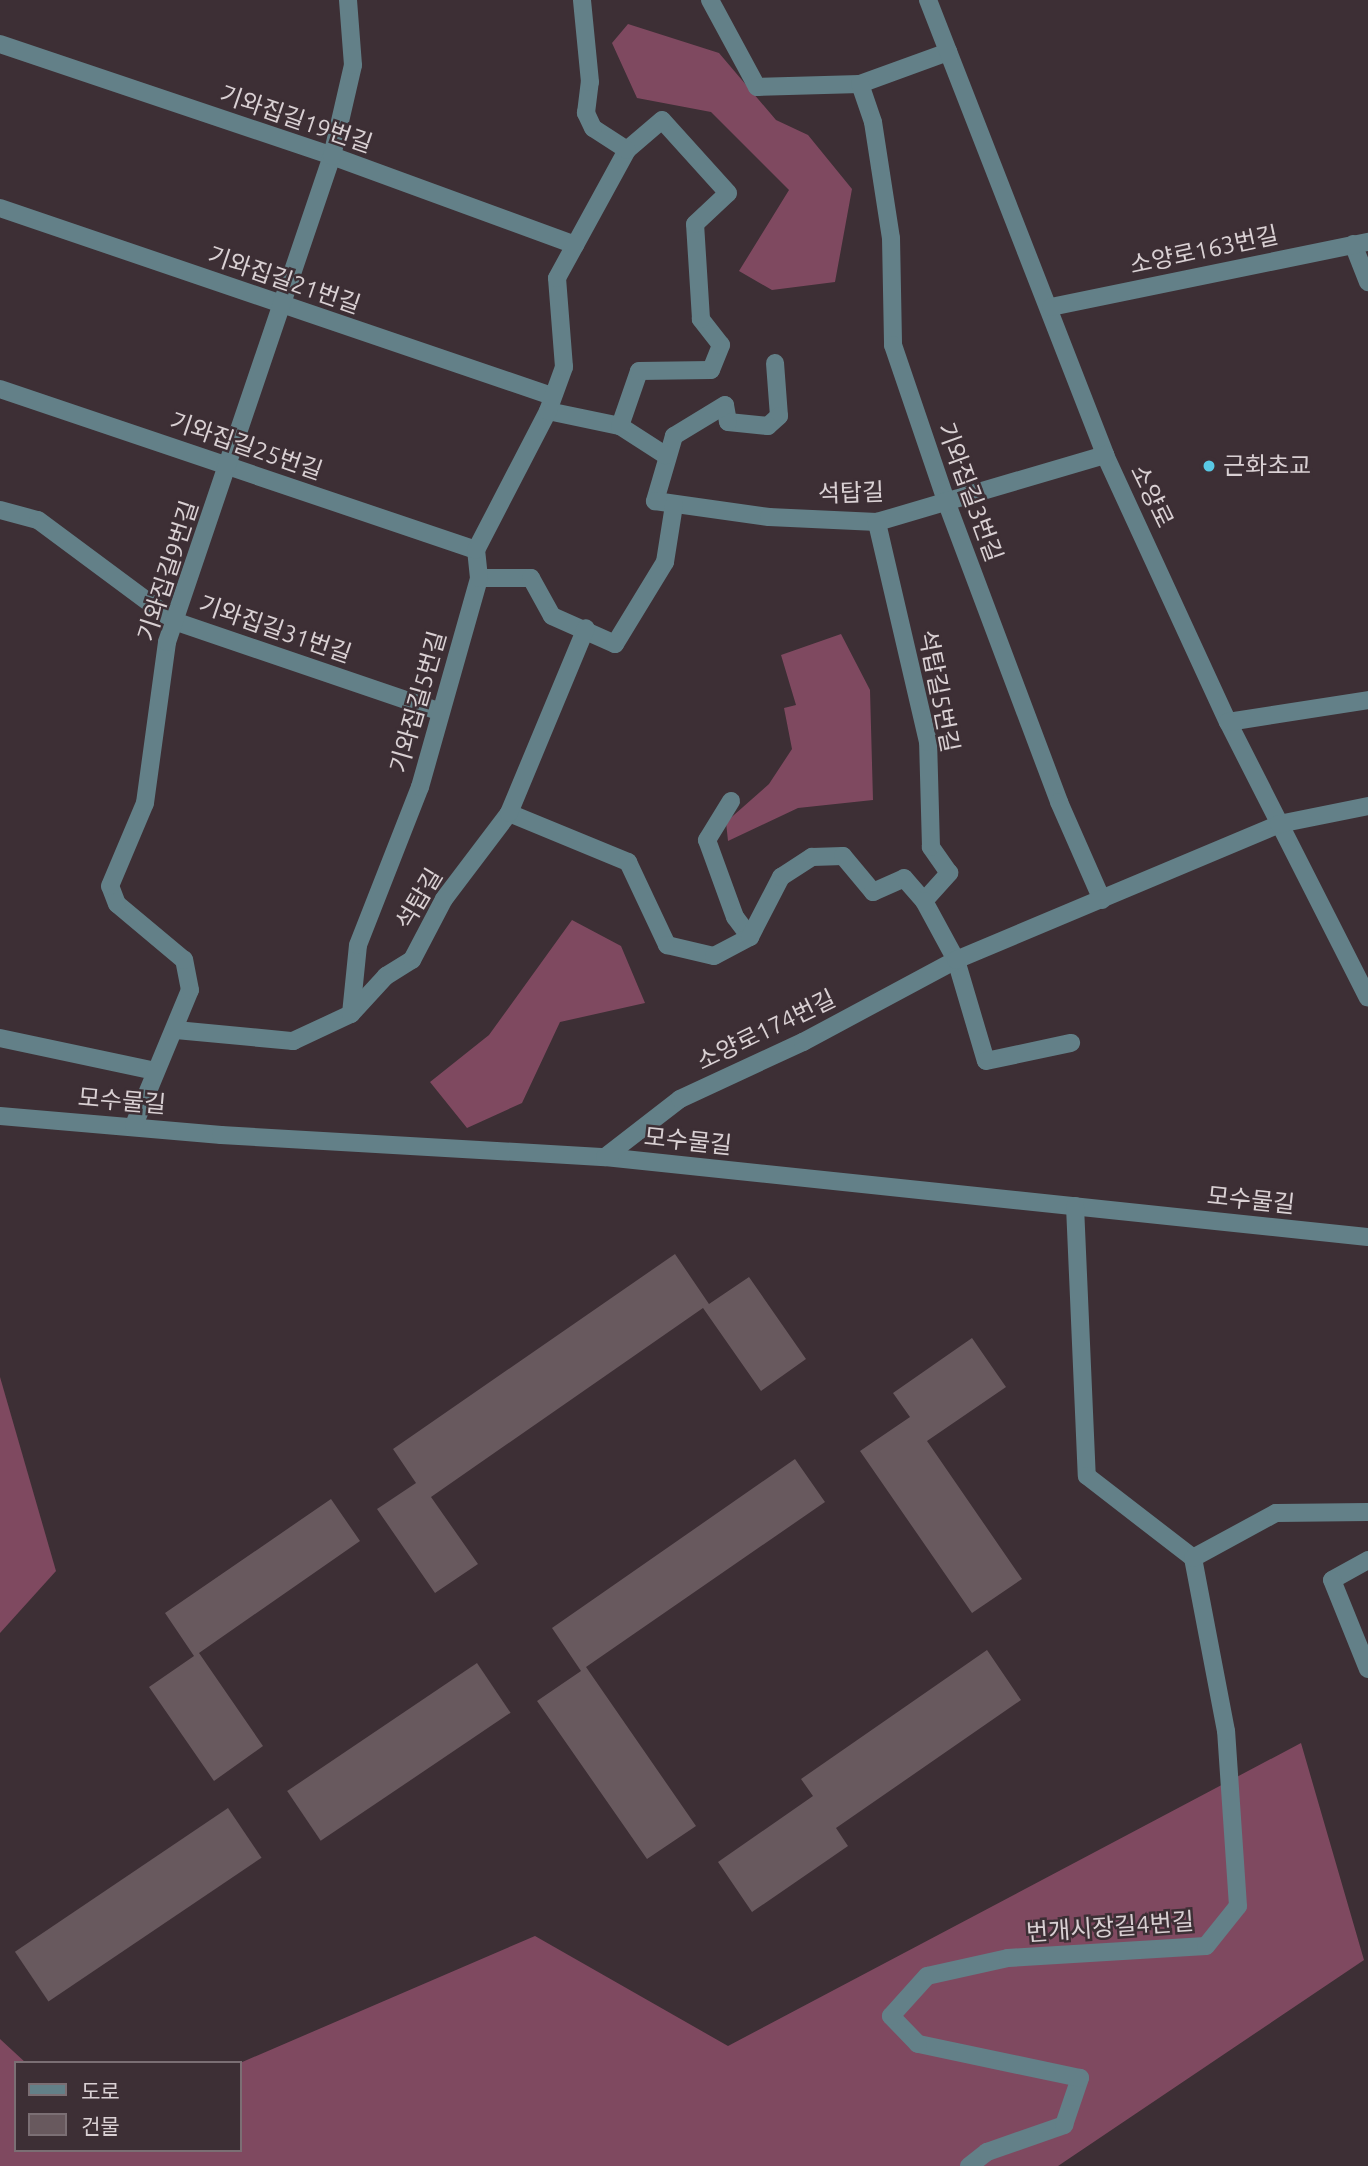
<!DOCTYPE html>
<html>
<head>
<meta charset="utf-8">
<style>
  body { margin:0 }
  #map { position:relative; width:1368px; height:2166px; overflow:hidden; background:#3d2f35; font-family:Ubuntu,"Noto Sans KR",sans-serif }
  div>[style] { position:absolute }
  .forest>* { inset:0; background:#7f4960 }
  .building>* { inset:0; background:#68595e; transform-origin:0 0 }
  .minor>* { height:18px; margin:-9px; padding:0 9px; transform-origin:9px; border-radius:9px; background:#638088 }
  .dots>* { width:19px; height:19px; translate:-50% -50%; box-sizing:border-box; border:4px solid #3d2f35; border-radius:50% }
  span { translate:-50% -50%; white-space:nowrap; text-align:center; line-height:1.15; -webkit-text-stroke:5px #3d2f35; paint-order:stroke }
  .street-label { font-size:24px; color:#d9d0d3 }
  .poi-label { font-size:24px; color:#d9d0d3 }
  .left { translate:0 -50%; text-align:left }
  .legend { position:absolute; left:14px; top:2061px; width:228px; height:91px; box-sizing:border-box; background:#3d2f35; border:2px solid #7b6f74; margin:0; padding:9px 12px; list-style:none; font-size:21px; color:#d9d0d3 }
  .legend li { display:flex; align-items:center; gap:14px; height:35px }
  .legend b { width:35px; border:2px solid #7b6f74 }
</style>
</head>
<body>
<div id="map">
  <div class="forest">
    <div style="clip-path:polygon(628px 24px,719px 53px,776px 120px,808px 135px,852px 189px,835px 282px,772px 290px,739px 271px,789px 190px,711px 112px,637px 98px,612px 43px)"></div>
    <div style="clip-path:polygon(841px 634px,870px 690px,873px 800px,798px 808px,728px 841px,726px 822px,769px 784px,792px 749px,784px 708px,796px 705px,781px 655px)"></div>
    <div style="clip-path:polygon(572px 920px,621px 946px,645px 1003px,560px 1022px,522px 1103px,467px 1128px,430px 1082px,489px 1035px)"></div>
    <div style="clip-path:polygon(0 1377px,56px 1571px,0 1633px)"></div>
    <div style="clip-path:polygon(1301px 1743px,1364px 1960px,1058px 2166px,0 2166px,0 2039px,26px 2063px,16px 2063px,16px 2150px,240px 2150px,240px 2063px,535px 1936px,728px 2046px)"></div>
  </div>
  <div class="building">
    <div style="clip-path:polygon(675px 1254px,709px 1304px,749px 1277px,806px 1359px,761px 1391px,703px 1308px,431px 1497px,478px 1564px,435px 1593px,377px 1509px,416px 1483px,393px 1449px)"></div>
    <div style="clip-path:polygon(972px 1338px,1006px 1387px,927px 1441px,1022px 1579px,972px 1613px,860px 1451px,910px 1417px,893px 1393px)"></div>
    <div style="clip-path:polygon(795px 1459px,825px 1502px,586px 1667px,696px 1826px,647px 1859px,537px 1701px,581px 1671px,552px 1628px)"></div>
    <div style="clip-path:polygon(331px 1499px,360px 1541px,199px 1653px,263px 1746px,214px 1781px,149px 1687px,194px 1656px,165px 1613px)"></div>
    <div style="clip-path:polygon(987px 1650px,1021px 1700px,836px 1828px,848px 1846px,752px 1912px,718px 1862px,813px 1796px,801px 1779px)"></div>
    <div style="left:477px;top:1663px;width:60px;height:229px;rotate:56deg"></div>
    <div style="left:228px;top:1808px;width:60px;height:257px;rotate:56deg"></div>
  </div>
  <div class="minor">
    <div style="left:710px;top:0;width:99px;rotate:61.6deg"></div>
    <div style="left:757px;top:87px;width:103px;rotate:-1.7deg"></div>
    <div style="left:860px;top:84px;width:94px;rotate:-20deg"></div>
    <div style="left:928px;top:0;width:488px;rotate:68.7deg"></div>
    <div style="left:1105px;top:455px;width:294px;rotate:65.3deg"></div>
    <div style="left:1228px;top:722px;width:309px;rotate:63.1deg"></div>
    <div style="left:0;top:44px;width:350px;rotate:18.6deg"></div>
    <div style="left:332px;top:156px;width:259px;rotate:20.1deg"></div>
    <div style="left:860px;top:84px;width:40px;rotate:71.1deg"></div>
    <div style="left:873px;top:122px;width:117px;rotate:81.2deg"></div>
    <div style="left:891px;top:238px;width:107px;rotate:88.9deg"></div>
    <div style="left:893px;top:345px;width:165px;rotate:71.2deg"></div>
    <div style="left:946px;top:501px;width:322px;rotate:69.4deg"></div>
    <div style="left:1059px;top:802px;width:107px;rotate:66.3deg"></div>
    <div style="left:0;top:208px;width:583px;rotate:18.81deg"></div>
    <div style="left:1353px;top:244px;width:41px;rotate:68.5deg"></div>
    <div style="left:1051px;top:307px;width:324px;rotate:-11.6deg"></div>
    <div style="left:775px;top:363px;width:53px;rotate:85.7deg"></div>
    <div style="left:779px;top:416px;width:15px;rotate:138deg"></div>
    <div style="left:768px;top:426px;width:40px;rotate:-174.3deg"></div>
    <div style="left:728px;top:422px;width:17px;rotate:-100deg"></div>
    <div style="left:725px;top:405px;width:60px;rotate:148.7deg"></div>
    <div style="left:674px;top:436px;width:68px;rotate:106.3deg"></div>
    <div style="left:655px;top:501px;width:115px;rotate:8deg"></div>
    <div style="left:769px;top:517px;width:108px;rotate:2.7deg"></div>
    <div style="left:877px;top:522px;width:238px;rotate:-16.4deg"></div>
    <div style="left:0;top:389px;width:502px;rotate:18.69deg"></div>
    <div style="left:548px;top:411px;width:74px;rotate:11.8deg"></div>
    <div style="left:620px;top:426px;width:54px;rotate:32.8deg"></div>
    <div style="left:620px;top:426px;width:58px;rotate:-70.9deg"></div>
    <div style="left:639px;top:371px;width:72px;rotate:-0.8deg"></div>
    <div style="left:711px;top:370px;width:27px;rotate:-68deg"></div>
    <div style="left:721px;top:345px;width:33px;rotate:-128deg"></div>
    <div style="left:701px;top:319px;width:95px;rotate:-93.6deg"></div>
    <div style="left:695px;top:224px;width:45px;rotate:-43.2deg"></div>
    <div style="left:728px;top:193px;width:98px;rotate:-132.1deg"></div>
    <div style="left:662px;top:120px;width:46px;rotate:139.4deg"></div>
    <div style="left:0;top:510px;width:39px;rotate:15deg"></div>
    <div style="left:38px;top:520px;width:169px;rotate:36.6deg"></div>
    <div style="left:174px;top:621px;width:279px;rotate:18.8deg"></div>
    <div style="left:479px;top:578px;width:52px"></div>
    <div style="left:531px;top:578px;width:43px;rotate:61.1deg"></div>
    <div style="left:552px;top:616px;width:69px;rotate:24deg"></div>
    <div style="left:615px;top:644px;width:96px;rotate:-58.6deg"></div>
    <div style="left:665px;top:562px;width:58px;rotate:-81deg"></div>
    <div style="left:1228px;top:722px;width:142px;rotate:-8.9deg"></div>
    <div style="left:731px;top:801px;width:46px;rotate:121.6deg"></div>
    <div style="left:707px;top:840px;width:82px;rotate:70deg"></div>
    <div style="left:735px;top:917px;width:25px;rotate:53deg"></div>
    <div style="left:509px;top:813px;width:129px;rotate:22.4deg"></div>
    <div style="left:628px;top:862px;width:92px;rotate:64.8deg"></div>
    <div style="left:667px;top:945px;width:48px;rotate:13.2deg"></div>
    <div style="left:714px;top:956px;width:41px;rotate:-27.8deg"></div>
    <div style="left:750px;top:937px;width:68px;rotate:-62.7deg"></div>
    <div style="left:781px;top:877px;width:37px;rotate:-33deg"></div>
    <div style="left:812px;top:857px;width:31px;rotate:-2deg"></div>
    <div style="left:843px;top:856px;width:47px;rotate:50.2deg"></div>
    <div style="left:873px;top:892px;width:34px;rotate:-24deg"></div>
    <div style="left:904px;top:878px;width:30px;rotate:49deg"></div>
    <div style="left:924px;top:901px;width:38px;rotate:-48deg"></div>
    <div style="left:949px;top:873px;width:32px;rotate:-125deg"></div>
    <div style="left:931px;top:847px;width:105px;rotate:-91.6deg"></div>
    <div style="left:928px;top:742px;width:226px;rotate:-103.1deg"></div>
    <div style="left:924px;top:901px;width:67px;rotate:61.5deg"></div>
    <div style="left:956px;top:960px;width:105px;rotate:73.5deg"></div>
    <div style="left:986px;top:1061px;width:87px;rotate:-12deg"></div>
    <div style="left:351px;top:1014px;width:69px;rotate:-84.2deg"></div>
    <div style="left:358px;top:945px;width:170px;rotate:-68.6deg"></div>
    <div style="left:420px;top:787px;width:217px;rotate:-74.2deg"></div>
    <div style="left:479px;top:578px;width:28px;rotate:-96deg"></div>
    <div style="left:476px;top:550px;width:157px;rotate:-62.6deg"></div>
    <div style="left:548px;top:411px;width:47px;rotate:-70deg"></div>
    <div style="left:564px;top:367px;width:89px;rotate:-94.5deg"></div>
    <div style="left:557px;top:278px;width:146px;rotate:-61.3deg"></div>
    <div style="left:627px;top:150px;width:40px;rotate:-147.1deg"></div>
    <div style="left:593px;top:128px;width:17px;rotate:-115deg"></div>
    <div style="left:586px;top:113px;width:31px;rotate:-83deg"></div>
    <div style="left:590px;top:82px;width:82px;rotate:-95.6deg"></div>
    <div style="left:176px;top:1030px;width:118px;rotate:5.4deg"></div>
    <div style="left:293px;top:1041px;width:64px;rotate:-25deg"></div>
    <div style="left:351px;top:1014px;width:52px;rotate:-47.4deg"></div>
    <div style="left:386px;top:976px;width:31px;rotate:-32deg"></div>
    <div style="left:412px;top:960px;width:69px;rotate:-62.3deg"></div>
    <div style="left:444px;top:899px;width:108px;rotate:-52.9deg"></div>
    <div style="left:509px;top:813px;width:200px;rotate:-67.4deg"></div>
    <div style="left:0;top:1038px;width:158px;rotate:12deg"></div>
    <div style="left:0;top:1116px;width:222px;rotate:4.9deg"></div>
    <div style="left:221px;top:1135px;width:385px;rotate:3.3deg"></div>
    <div style="left:605px;top:1157px;width:767px;rotate:5.99deg"></div>
    <div style="left:134px;top:1125px;width:146px;rotate:-67.5deg"></div>
    <div style="left:190px;top:990px;width:31px;rotate:-101deg"></div>
    <div style="left:184px;top:960px;width:87px;rotate:-140.1deg"></div>
    <div style="left:117px;top:904px;width:19px;rotate:-111deg"></div>
    <div style="left:110px;top:886px;width:90px;rotate:-67.1deg"></div>
    <div style="left:145px;top:803px;width:162px;rotate:-82.2deg"></div>
    <div style="left:167px;top:642px;width:513px;rotate:-71.25deg"></div>
    <div style="left:332px;top:156px;width:93px;rotate:-77deg"></div>
    <div style="left:353px;top:65px;width:65px;rotate:-94.4deg"></div>
    <div style="left:605px;top:1157px;width:95px;rotate:-37.7deg"></div>
    <div style="left:680px;top:1099px;width:136px;rotate:-24.9deg"></div>
    <div style="left:803px;top:1042px;width:174px;rotate:-28.2deg"></div>
    <div style="left:956px;top:960px;width:350px;rotate:-22.8deg"></div>
    <div style="left:1279px;top:824px;width:91px;rotate:-11.4deg"></div>
    <div style="left:1075px;top:1206px;width:270px;rotate:87.5deg"></div>
    <div style="left:1087px;top:1476px;width:134px;rotate:37.7deg"></div>
    <div style="left:1368px;top:1560px;width:41px;rotate:150.9deg"></div>
    <div style="left:1332px;top:1580px;width:96px;rotate:68deg"></div>
    <div style="left:969px;top:2166px;width:23px;rotate:-38deg"></div>
    <div style="left:987px;top:2152px;width:82px;rotate:-19.3deg"></div>
    <div style="left:1064px;top:2125px;width:50px;rotate:-71.2deg"></div>
    <div style="left:1080px;top:2078px;width:166px;rotate:-168.1deg"></div>
    <div style="left:918px;top:2044px;width:39px;rotate:-134deg"></div>
    <div style="left:891px;top:2016px;width:54px;rotate:-48deg"></div>
    <div style="left:927px;top:1976px;width:83px;rotate:-12.5deg"></div>
    <div style="left:1008px;top:1958px;width:198px;rotate:-3.5deg"></div>
    <div style="left:1206px;top:1946px;width:51px;rotate:-51.3deg"></div>
    <div style="left:1238px;top:1906px;width:175px;rotate:-93.9deg"></div>
    <div style="left:1226px;top:1731px;width:176px;rotate:-100.8deg"></div>
    <div style="left:1193px;top:1558px;width:94px;rotate:-28.5deg"></div>
    <div style="left:1276px;top:1513px;width:92px;rotate:-0.6deg"></div>
  </div>
  <div class="dots">
    <div style="left:1209px;top:466px;background:#59c8e4"></div>
  </div>
  <div class="street-label">
    <span style="left:296px;top:119px;rotate:19deg">기와집길19번길</span>
    <span style="left:1204px;top:250px;rotate:-12deg">소양로163번길</span>
    <span style="left:284px;top:280px;rotate:19deg">기와집길21번길</span>
    <span style="left:246px;top:446px;rotate:19deg">기와집길25번길</span>
    <span style="left:970px;top:492px;rotate:70deg">기와집길3번길</span>
    <span style="left:851px;top:493px;rotate:-2deg">석탑길</span>
    <span style="left:1152px;top:496px;rotate:64deg">소양로</span>
    <span style="left:168px;top:571px;rotate:-72deg">기와집길9번길</span>
    <span style="left:275px;top:629px;rotate:19deg">기와집길31번길</span>
    <span style="left:939px;top:691px;rotate:79deg">석탑길5번길</span>
    <span style="left:418px;top:702px;rotate:-74deg">기와집길5번길</span>
    <span style="left:419px;top:899px;rotate:-59deg">석탑길</span>
    <span style="left:766px;top:1030px;rotate:-26deg">소양로174번길</span>
    <span style="left:122px;top:1101px;rotate:5deg">모수물길</span>
    <span style="left:688px;top:1141px;rotate:6deg">모수물길</span>
    <span style="left:1251px;top:1200px;rotate:6deg">모수물길</span>
    <span style="left:1110px;top:1927px;rotate:-4deg">번개시장길4번길</span>
  </div>
  <div class="poi-label">
    <span class="left" style="left:1223px;top:466px">근화초교</span>
  </div>
  <ul class="legend">
  <li><b style="height:9px;background:#638088"></b>도로</li>
  <li><b style="height:19px;background:#68595e"></b>건물</li>
  </ul>
</div>
</body>
</html>
